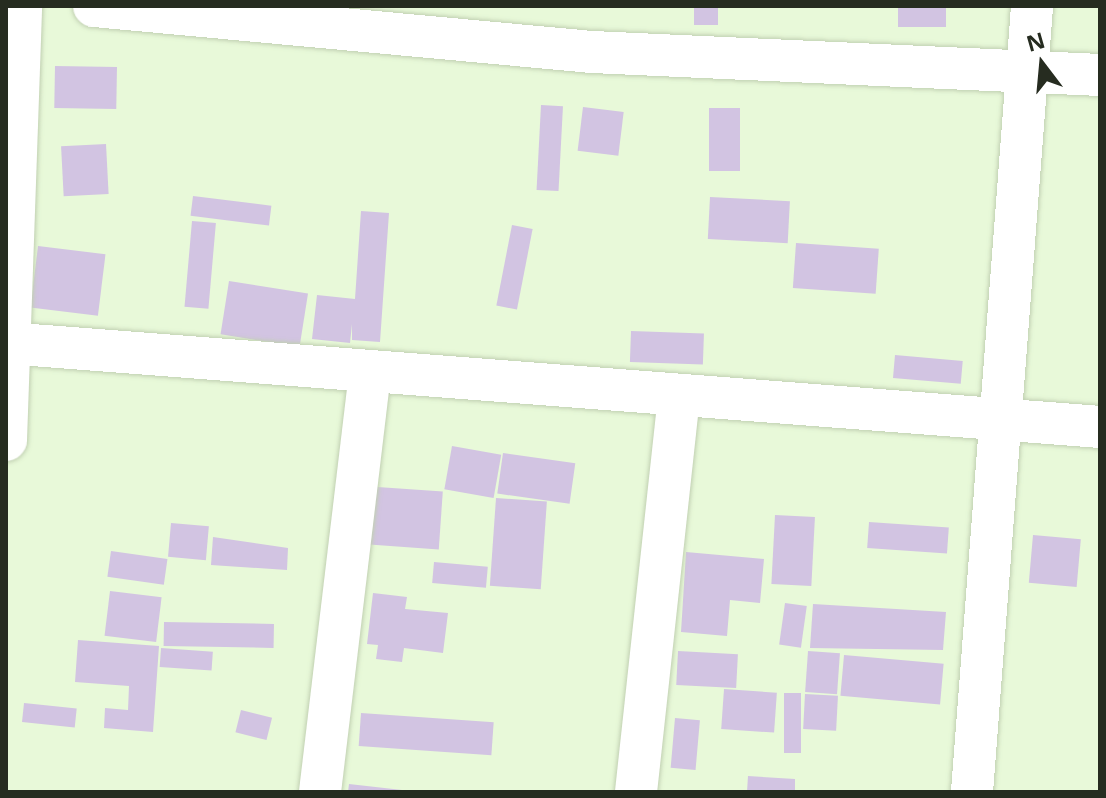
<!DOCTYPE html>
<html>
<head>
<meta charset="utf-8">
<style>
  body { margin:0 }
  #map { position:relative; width:1106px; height:798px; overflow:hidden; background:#e8f9d9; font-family:"Open Sans",sans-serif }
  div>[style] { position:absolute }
  .building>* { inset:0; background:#d2c4e2; transform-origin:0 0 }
  .roads { filter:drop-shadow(0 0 2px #c1d0b2) drop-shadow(0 0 2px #c1d0b2) }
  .minor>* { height:42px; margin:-21px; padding:0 21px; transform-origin:21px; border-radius:21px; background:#fff }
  span { translate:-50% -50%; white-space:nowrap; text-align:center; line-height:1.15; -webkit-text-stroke:6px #fff; paint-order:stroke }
  .frame { position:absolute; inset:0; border:8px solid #262c20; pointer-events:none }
  .north { position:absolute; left:1002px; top:24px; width:80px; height:80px; -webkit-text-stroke:6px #fff; paint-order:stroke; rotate:344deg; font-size:22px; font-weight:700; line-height:32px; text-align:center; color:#262c20 }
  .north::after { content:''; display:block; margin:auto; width:28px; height:36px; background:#262c20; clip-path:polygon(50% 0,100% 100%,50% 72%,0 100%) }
</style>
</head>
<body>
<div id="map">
  <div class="building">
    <div style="left:694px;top:6px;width:24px;height:19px"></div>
    <div style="left:898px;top:6px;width:48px;height:21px"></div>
    <div style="left:55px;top:66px;width:62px;height:42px;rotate:1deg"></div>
    <div style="left:541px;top:105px;width:22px;height:85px;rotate:3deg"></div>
    <div style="left:583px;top:107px;width:41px;height:44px;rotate:7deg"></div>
    <div style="left:709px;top:108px;width:31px;height:63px"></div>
    <div style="left:106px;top:144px;width:50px;height:45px;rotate:87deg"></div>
    <div style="left:193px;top:196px;width:79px;height:20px;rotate:7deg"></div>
    <div style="left:710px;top:197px;width:80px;height:42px;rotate:3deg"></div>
    <div style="clip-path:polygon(361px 211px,389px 213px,380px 342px,352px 340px,352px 324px,350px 343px,312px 339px,317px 295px,355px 299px)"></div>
    <div style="left:192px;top:221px;width:24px;height:86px;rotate:5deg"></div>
    <div style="left:512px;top:225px;width:21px;height:82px;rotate:11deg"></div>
    <div style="left:796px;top:243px;width:83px;height:45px;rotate:4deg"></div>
    <div style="left:38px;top:246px;width:68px;height:62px;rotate:7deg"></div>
    <div style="left:229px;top:281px;width:80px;height:54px;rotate:9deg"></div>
    <div style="left:631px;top:331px;width:73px;height:31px;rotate:2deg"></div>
    <div style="left:895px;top:355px;width:68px;height:23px;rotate:5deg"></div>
    <div style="left:452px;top:446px;width:50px;height:44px;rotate:10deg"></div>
    <div style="left:503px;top:453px;width:73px;height:41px;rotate:8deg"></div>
    <div style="left:363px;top:486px;width:80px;height:58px;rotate:4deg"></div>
    <div style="left:496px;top:498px;width:51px;height:88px;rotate:4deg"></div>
    <div style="left:775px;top:515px;width:40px;height:69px;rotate:3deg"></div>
    <div style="left:869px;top:522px;width:80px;height:26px;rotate:4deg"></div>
    <div style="left:171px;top:523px;width:38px;height:34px;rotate:5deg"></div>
    <div style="left:1033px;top:535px;width:48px;height:48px;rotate:5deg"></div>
    <div style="clip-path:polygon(213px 537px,288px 548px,287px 570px,211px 565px)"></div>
    <div style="left:111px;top:551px;width:57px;height:26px;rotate:8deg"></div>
    <div style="clip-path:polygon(686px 552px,764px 559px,760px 603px,730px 600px,727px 636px,681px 632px)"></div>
    <div style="left:434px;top:562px;width:54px;height:21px;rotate:5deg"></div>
    <div style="left:110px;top:591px;width:52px;height:45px;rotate:7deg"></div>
    <div style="clip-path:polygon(373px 593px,407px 597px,405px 609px,448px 613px,443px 653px,404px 648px,402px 662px,376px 659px,378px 645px,367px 644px)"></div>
    <div style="left:785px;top:603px;width:22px;height:42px;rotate:8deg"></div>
    <div style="clip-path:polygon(813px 604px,946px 612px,943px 650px,810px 648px)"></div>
    <div style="left:164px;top:622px;width:110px;height:24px;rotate:1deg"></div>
    <div style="clip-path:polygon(78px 640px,159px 646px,153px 732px,104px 728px,105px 708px,128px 710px,129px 686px,75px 682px)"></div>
    <div style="left:161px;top:648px;width:52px;height:19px;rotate:4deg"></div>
    <div style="left:678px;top:651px;width:60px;height:34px;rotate:3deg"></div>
    <div style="left:808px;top:651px;width:32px;height:41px;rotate:4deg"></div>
    <div style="left:844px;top:655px;width:100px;height:41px;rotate:5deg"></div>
    <div style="left:724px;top:689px;width:53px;height:40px;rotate:4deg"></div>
    <div style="left:784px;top:693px;width:17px;height:60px"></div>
    <div style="left:805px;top:694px;width:33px;height:35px;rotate:3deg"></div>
    <div style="left:24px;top:703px;width:53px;height:19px;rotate:6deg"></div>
    <div style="left:241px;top:710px;width:32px;height:23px;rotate:14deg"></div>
    <div style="left:361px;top:713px;width:133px;height:33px;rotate:4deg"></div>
    <div style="left:675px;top:718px;width:25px;height:50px;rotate:5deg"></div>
    <div style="clip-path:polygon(748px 776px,795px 779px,795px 792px,747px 792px)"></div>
    <div style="clip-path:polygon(349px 784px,402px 790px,402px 792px,348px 792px)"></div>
  </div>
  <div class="roads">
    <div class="minor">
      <div style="left:94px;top:6px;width:500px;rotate:5.28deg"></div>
      <div style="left:592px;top:52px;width:509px;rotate:2.59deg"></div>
      <div style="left:6px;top:343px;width:1097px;rotate:4.39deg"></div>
      <div style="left:6px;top:440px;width:434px;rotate:-88deg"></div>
      <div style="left:320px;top:792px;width:423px;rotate:-83.2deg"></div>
      <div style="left:636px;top:792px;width:396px;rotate:-83.8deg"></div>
      <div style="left:972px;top:792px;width:788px;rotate:-85.63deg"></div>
    </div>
  </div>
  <div class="frame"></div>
  <div class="north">N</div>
</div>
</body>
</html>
